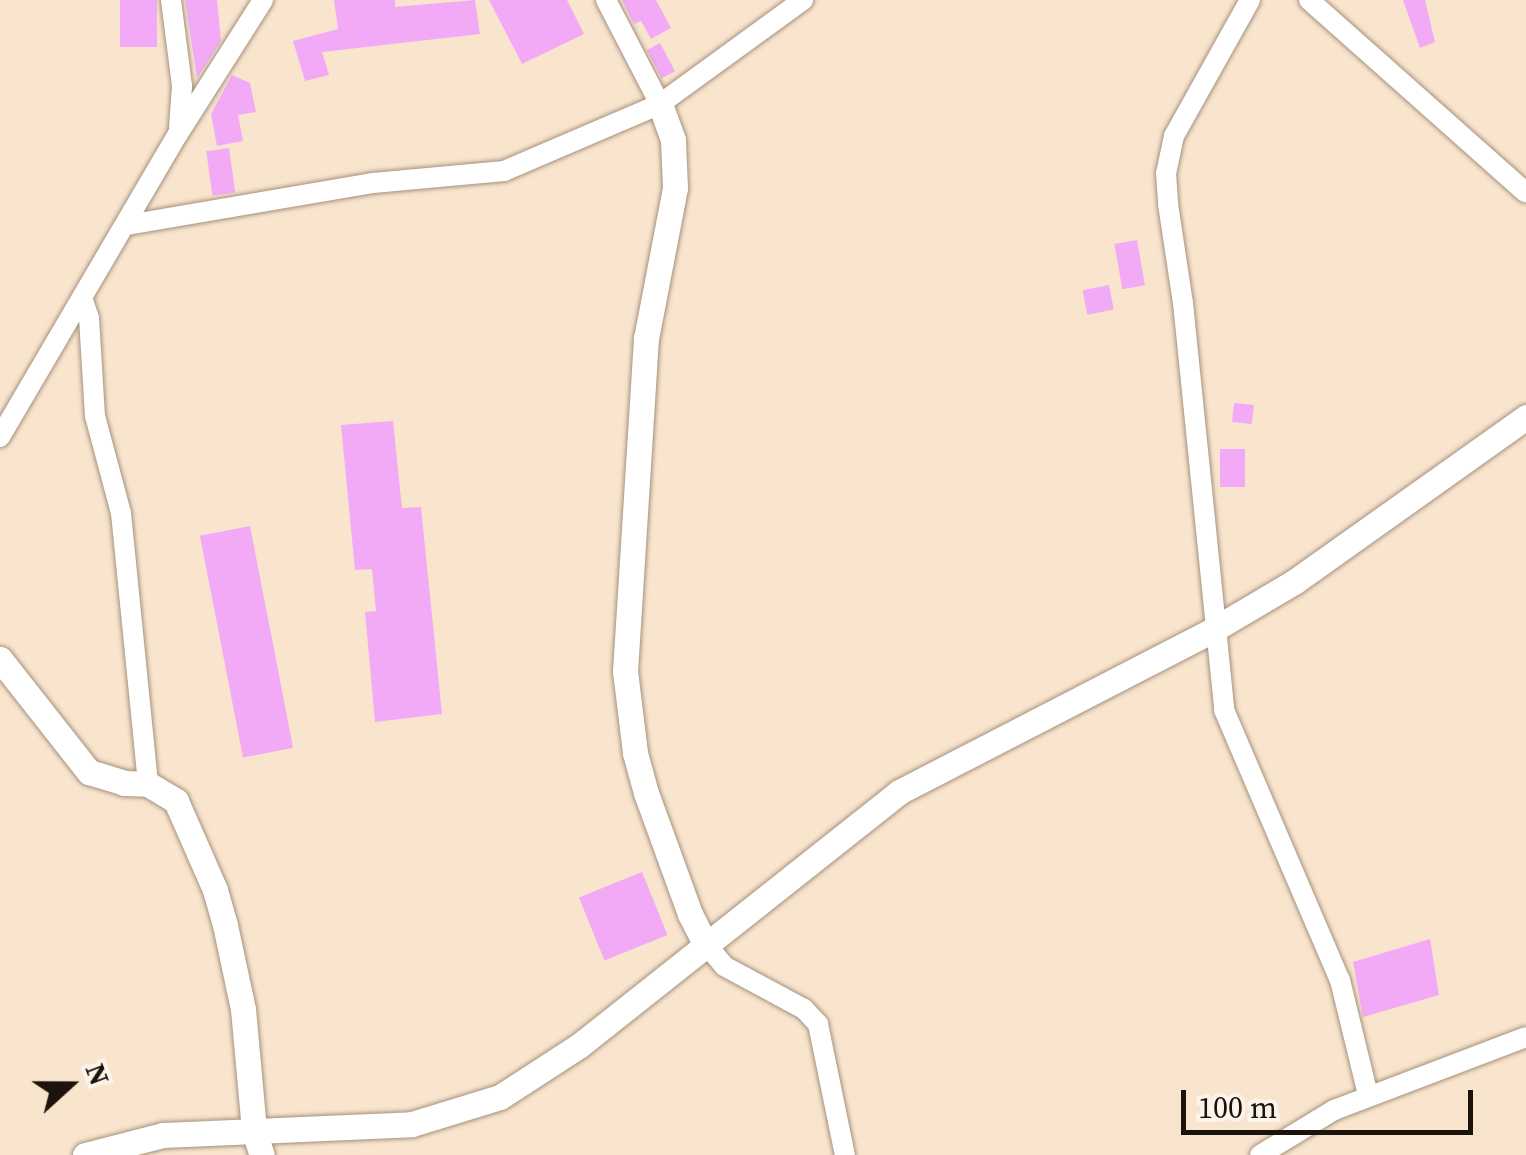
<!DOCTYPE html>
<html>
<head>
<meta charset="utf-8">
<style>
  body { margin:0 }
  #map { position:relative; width:1526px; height:1155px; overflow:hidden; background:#f9e4ce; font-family:"Source Serif 4",serif }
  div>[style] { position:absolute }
  .building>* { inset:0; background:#f2aaf6; transform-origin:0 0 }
  .roads { filter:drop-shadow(0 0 2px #a4917c) drop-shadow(0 0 2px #a4917c) }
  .minor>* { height:20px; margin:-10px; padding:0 10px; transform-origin:10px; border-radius:10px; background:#fff }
  .tertiary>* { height:25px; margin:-12.5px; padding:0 12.5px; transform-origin:12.5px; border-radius:12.5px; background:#fff }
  span { translate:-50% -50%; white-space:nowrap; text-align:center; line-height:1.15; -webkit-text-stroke:8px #fcf3eb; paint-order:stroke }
  .north { position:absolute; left:20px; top:1035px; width:100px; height:100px; -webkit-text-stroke:8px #fcf3eb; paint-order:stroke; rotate:69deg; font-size:28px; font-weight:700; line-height:40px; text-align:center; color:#1b130c }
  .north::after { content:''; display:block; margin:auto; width:35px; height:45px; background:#1b130c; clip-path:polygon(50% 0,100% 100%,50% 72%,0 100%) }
  .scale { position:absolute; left:1181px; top:1090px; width:292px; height:45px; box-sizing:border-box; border:5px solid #1b130c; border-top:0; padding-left:12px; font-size:30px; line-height:35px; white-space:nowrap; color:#1b130c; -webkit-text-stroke:8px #fcf3eb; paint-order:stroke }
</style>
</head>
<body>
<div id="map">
  <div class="building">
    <div style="left:120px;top:0;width:37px;height:47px"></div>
    <div style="clip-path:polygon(185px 0,217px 0,221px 41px,197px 78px)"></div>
    <div style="clip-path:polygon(334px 0,395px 0,395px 7px,475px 0,480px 34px,322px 52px,329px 75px,305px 81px,293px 41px,338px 29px)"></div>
    <div style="clip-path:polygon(489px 0,567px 0,584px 34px,522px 64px)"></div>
    <div style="clip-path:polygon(622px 0,656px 0,671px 28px,651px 39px,641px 21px,634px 24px)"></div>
    <div style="clip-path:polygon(1403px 0,1425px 0,1435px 42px,1420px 48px)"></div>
    <div style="left:660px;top:43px;width:32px;height:15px;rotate:62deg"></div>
    <div style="clip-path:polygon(232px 75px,250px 83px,256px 112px,238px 115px,243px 141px,217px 146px,211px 114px)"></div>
    <div style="left:229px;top:148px;width:45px;height:23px;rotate:82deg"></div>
    <div style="left:1137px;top:240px;width:46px;height:23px;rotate:80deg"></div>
    <div style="left:1109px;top:285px;width:25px;height:27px;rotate:79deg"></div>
    <div style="left:1234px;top:403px;width:20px;height:19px;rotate:6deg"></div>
    <div style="clip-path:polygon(393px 421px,402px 508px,421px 507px,442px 714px,375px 722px,365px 612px,376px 611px,372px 569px,355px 570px,341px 425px)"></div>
    <div style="left:1220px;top:449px;width:25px;height:38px"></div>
    <div style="left:250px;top:526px;width:226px;height:51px;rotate:79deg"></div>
    <div style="left:642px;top:872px;width:68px;height:68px;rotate:68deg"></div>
    <div style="clip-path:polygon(1430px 939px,1439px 995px,1363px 1017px,1353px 962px)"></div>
  </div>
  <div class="roads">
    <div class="minor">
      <div style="left:171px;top:0;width:87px;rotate:82.7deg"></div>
      <div style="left:182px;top:86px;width:41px;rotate:94.2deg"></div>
      <div style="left:606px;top:0;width:117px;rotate:62.6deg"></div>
      <div style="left:660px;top:104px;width:177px;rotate:-36deg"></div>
      <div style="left:1250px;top:0;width:156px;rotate:119.2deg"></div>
      <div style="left:1174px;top:136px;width:38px;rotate:102deg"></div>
      <div style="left:1166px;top:173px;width:31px;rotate:86deg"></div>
      <div style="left:1168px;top:204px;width:100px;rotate:81.4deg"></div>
      <div style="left:1183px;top:303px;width:409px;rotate:84.2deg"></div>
      <div style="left:1224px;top:710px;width:294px;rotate:66.8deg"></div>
      <div style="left:1340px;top:980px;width:118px;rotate:76.3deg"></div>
      <div style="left:1309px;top:0;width:290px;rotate:41.6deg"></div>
      <div style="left:127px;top:225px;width:250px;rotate:-9.7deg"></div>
      <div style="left:373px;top:183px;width:132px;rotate:-5.2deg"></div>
      <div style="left:504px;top:171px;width:170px;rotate:-23.2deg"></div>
      <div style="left:83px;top:300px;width:19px;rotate:72deg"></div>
      <div style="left:89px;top:318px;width:98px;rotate:86.5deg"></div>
      <div style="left:95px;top:416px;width:100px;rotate:75deg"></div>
      <div style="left:121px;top:513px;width:272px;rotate:84.3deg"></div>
      <div style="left:0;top:437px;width:351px;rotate:-59.6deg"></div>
      <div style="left:178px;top:134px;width:159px;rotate:-57.6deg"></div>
      <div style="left:705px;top:943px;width:30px;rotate:50deg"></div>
      <div style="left:724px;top:966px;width:91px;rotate:28.3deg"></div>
      <div style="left:804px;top:1009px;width:21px;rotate:47deg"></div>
      <div style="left:818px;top:1024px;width:134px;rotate:78.4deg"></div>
      <div style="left:1260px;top:1155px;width:87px;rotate:-31.3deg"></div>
      <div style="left:1334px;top:1110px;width:205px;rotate:-20.8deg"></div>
    </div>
    <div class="tertiary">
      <div style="left:660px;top:104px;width:38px;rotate:70deg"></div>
      <div style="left:673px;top:140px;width:48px;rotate:87.6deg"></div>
      <div style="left:675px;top:188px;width:153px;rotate:100.9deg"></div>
      <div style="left:646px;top:338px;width:334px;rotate:93.6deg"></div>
      <div style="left:625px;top:671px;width:83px;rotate:83deg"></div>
      <div style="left:635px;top:753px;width:41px;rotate:74.6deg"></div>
      <div style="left:646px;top:793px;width:129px;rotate:70deg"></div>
      <div style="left:690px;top:914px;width:33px;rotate:63deg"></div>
      <div style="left:0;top:659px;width:144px;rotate:51.8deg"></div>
      <div style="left:89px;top:772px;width:37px;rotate:17deg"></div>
      <div style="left:124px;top:783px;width:24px;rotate:2deg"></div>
      <div style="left:148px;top:784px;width:33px;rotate:31deg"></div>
      <div style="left:176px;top:801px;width:97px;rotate:66.3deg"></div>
      <div style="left:215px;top:890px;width:36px;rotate:74deg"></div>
      <div style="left:225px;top:925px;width:86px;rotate:77.9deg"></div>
      <div style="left:243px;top:1009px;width:122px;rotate:84.8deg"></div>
      <div style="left:254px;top:1131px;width:25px;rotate:72deg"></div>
      <div style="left:85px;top:1155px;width:81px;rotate:-14.4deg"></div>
      <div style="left:163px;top:1135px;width:249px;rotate:-2.5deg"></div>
      <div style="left:412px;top:1124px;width:92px;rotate:-17.1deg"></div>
      <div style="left:500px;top:1097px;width:95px;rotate:-33deg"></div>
      <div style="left:580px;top:1045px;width:407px;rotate:-38.4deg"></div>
      <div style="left:899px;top:792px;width:359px;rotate:-27.3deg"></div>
      <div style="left:1218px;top:627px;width:88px;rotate:-30.6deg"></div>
      <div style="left:1294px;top:582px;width:285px;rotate:-35.4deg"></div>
    </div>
  </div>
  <div class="north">N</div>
  <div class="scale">100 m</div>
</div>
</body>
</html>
